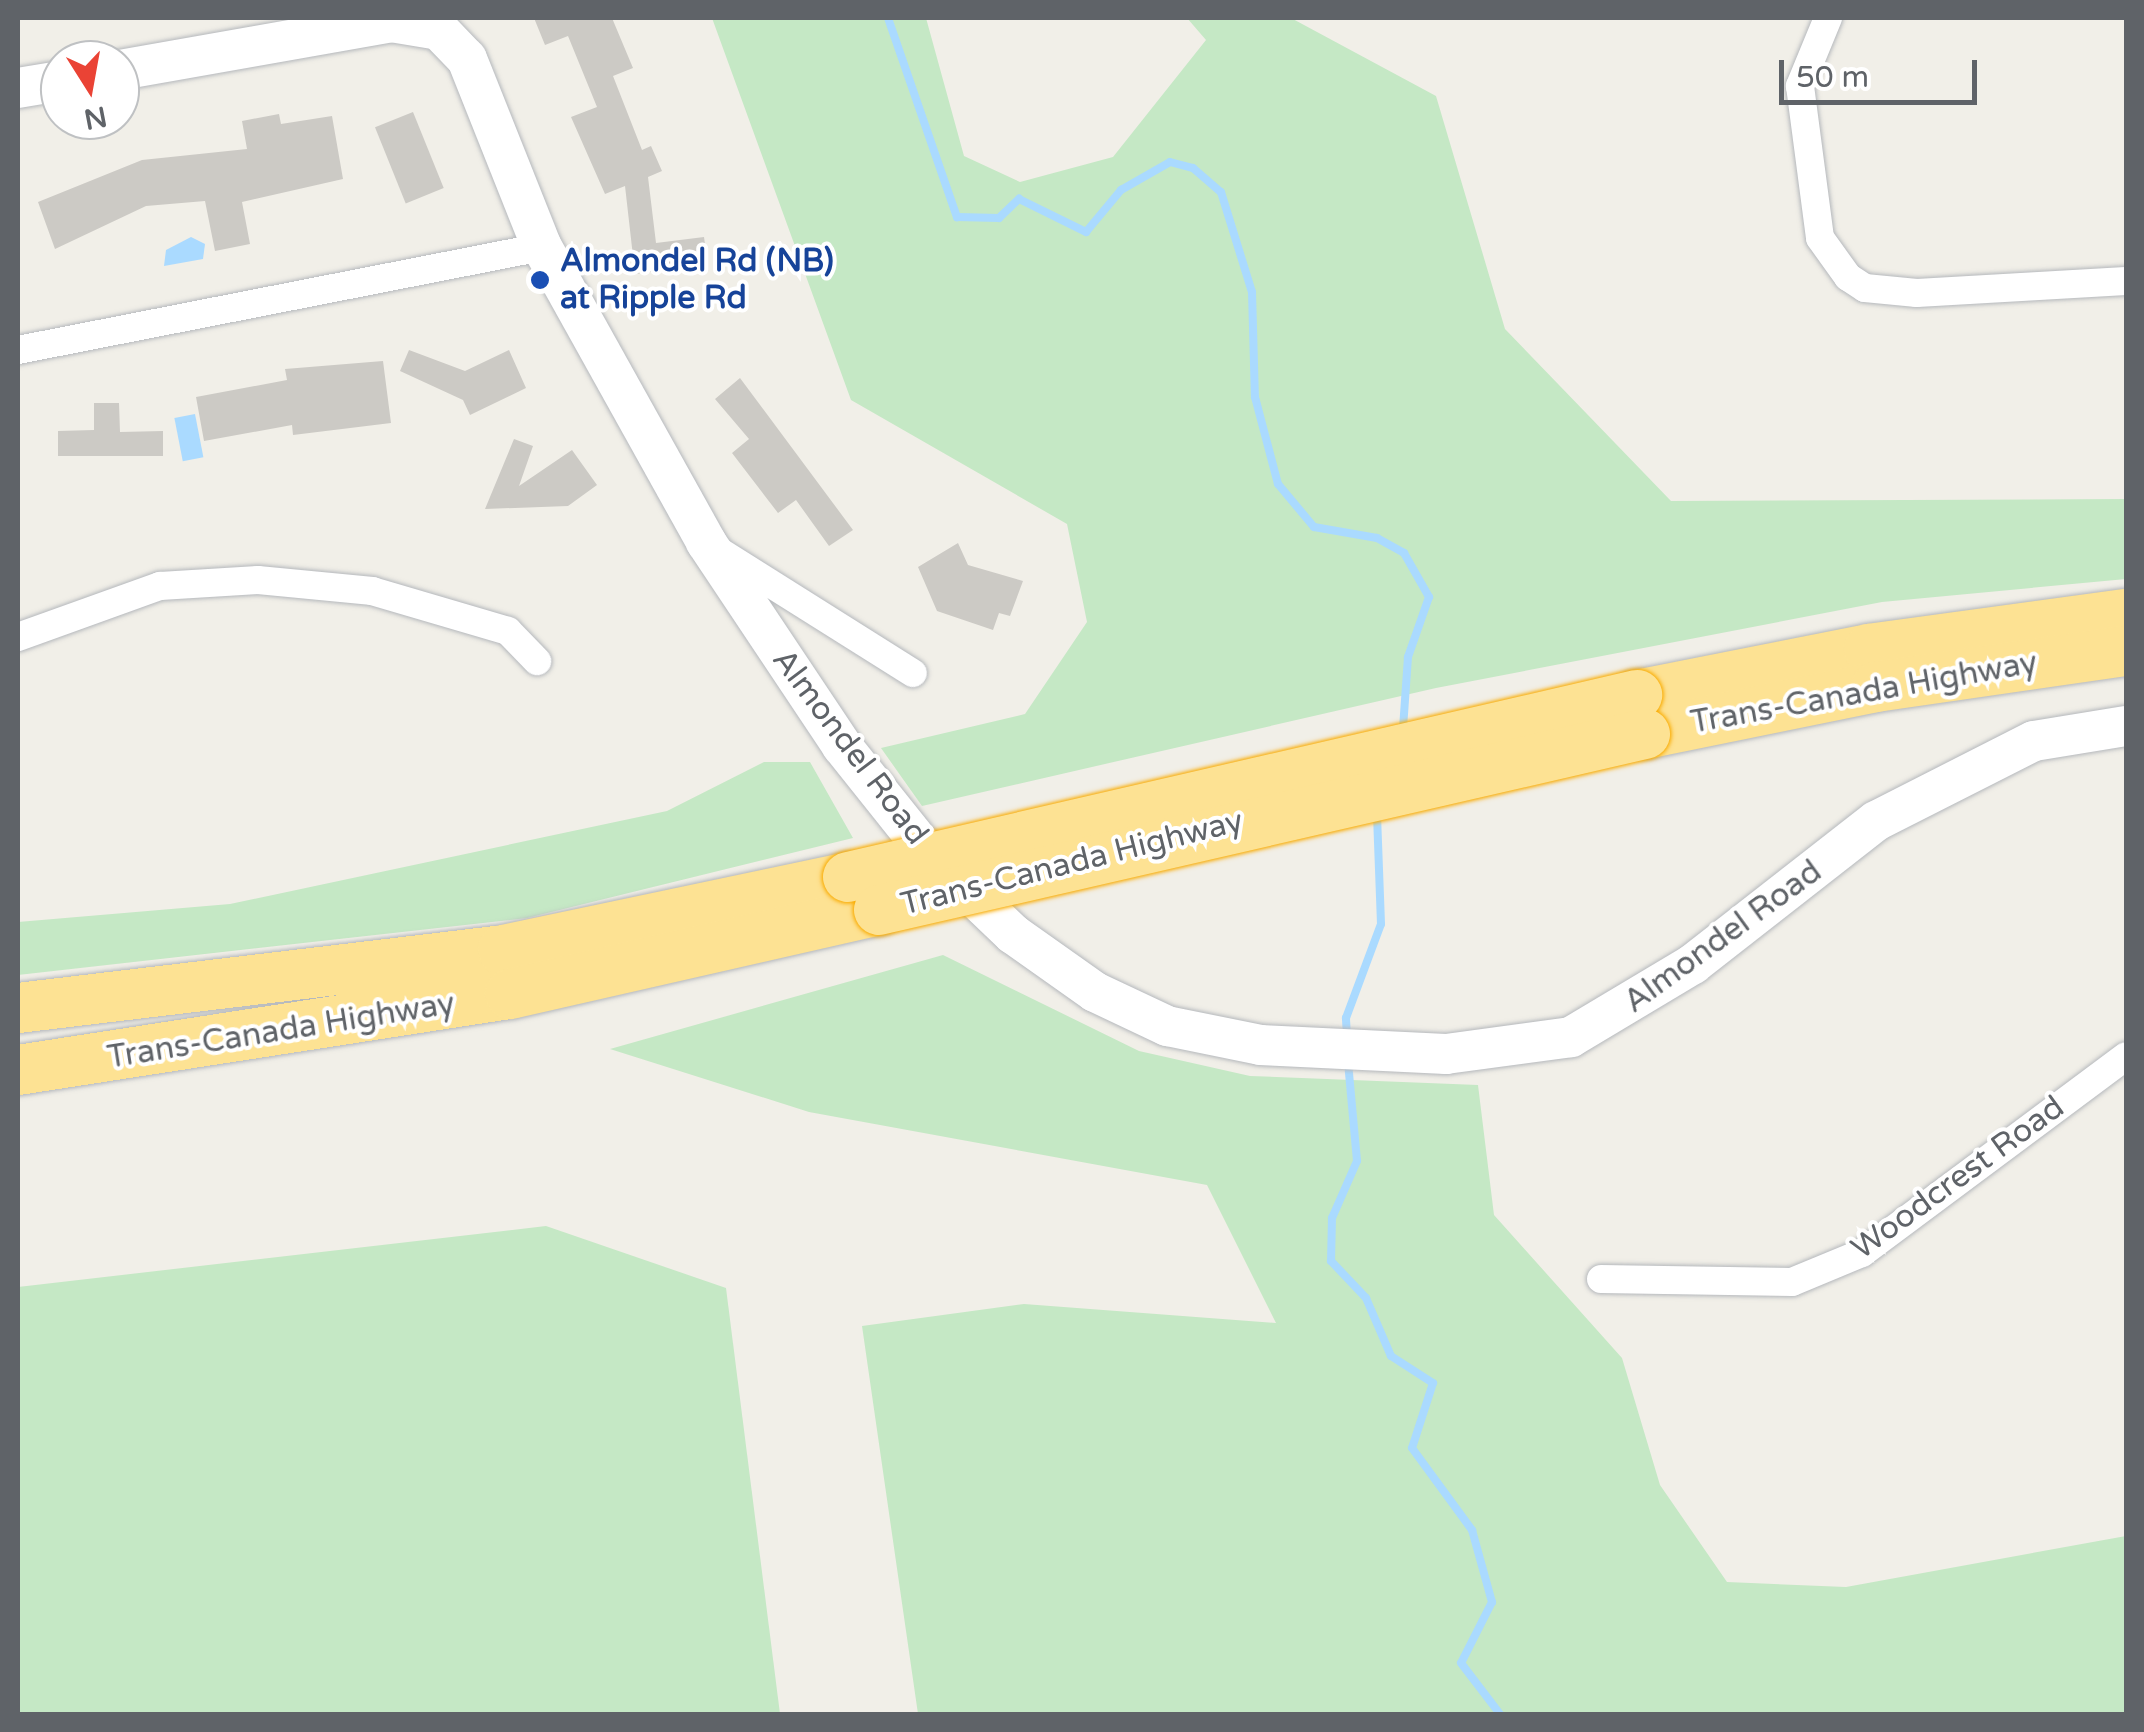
<!DOCTYPE html>
<html>
<head>
<meta charset="utf-8">
<style>
  body { margin:0 }
  #map { position:relative; width:2144px; height:1732px; overflow:hidden; background:#f1efe8; font-family:"Varela Round",sans-serif }
  div>[style] { position:absolute }
  .green>* { inset:0; background:#c5e8c5 }
  .water>* { inset:0; background:#aadaff; transform-origin:0 0 }
  .stream>* { height:8px; margin:-4px; padding:0 4px; transform-origin:4px; border-radius:4px; background:#aadaff }
  .building>* { inset:0; background:#cccac5; transform-origin:0 0 }
  .roads { filter:drop-shadow(0 0 2px #b5b8bc) drop-shadow(0 0 2px #b5b8bc) }
  .street>* { height:28px; margin:-14px; padding:0 14px; transform-origin:14px; border-radius:14px; background:#fff }
  .secondary>* { height:40px; margin:-20px; padding:0 20px; transform-origin:20px; border-radius:20px; background:#fff }
  .highway>* { height:50px; margin:-25px; padding:0 25px; transform-origin:25px; border-radius:25px; background:#fde293 }
  .bridges { filter:drop-shadow(0 0 2px #f9ab00) drop-shadow(0 0 2px #f9ab00) }
  .highway-bridge>* { height:50px; margin:-25px; padding:0 25px; transform-origin:25px; border-radius:25px; background:#fde293 }
  .dots>* { width:28px; height:28px; translate:-50% -50%; box-sizing:border-box; border:5px solid #fff; border-radius:50% }
  span { translate:-50% -50%; white-space:nowrap; text-align:center; line-height:1.15; -webkit-text-stroke:8px #fff; paint-order:stroke }
  .transit-label { font-size:32px; color:#164399; font-weight:700 }
  .left { translate:0 -50%; text-align:left }
  .street-label { font-size:32px; color:#5f6368 }
  .frame { position:absolute; inset:0; border:20px solid #5f6368; pointer-events:none }
  .north { position:absolute; left:40px; top:40px; width:100px; height:100px; box-sizing:border-box; background:#fff; border:2px solid #bfc1c3; border-radius:50%; rotate:169deg; font-size:28px; font-weight:700; line-height:40px; text-align:center; color:#5f6368 }
  .north::after { content:''; display:block; margin:auto; width:35px; height:45px; background:#ea4335; clip-path:polygon(50% 0,100% 100%,50% 72%,0 100%) }
  .scale { position:absolute; left:1779px; top:60px; width:198px; height:45px; box-sizing:border-box; border:5px solid #5f6368; border-top:0; padding-left:12px; font-size:30px; line-height:35px; white-space:nowrap; color:#5f6368; -webkit-text-stroke:8px #fff; paint-order:stroke }
</style>
</head>
<body>
<div id="map">
  <div class="green">
    <div style="clip-path:polygon(712px 18px,926px 18px,964px 156px,1020px 182px,1113px 157px,1206px 40px,1187px 18px,1291px 18px,1436px 96px,1505px 329px,1671px 501px,2126px 499px,2126px 579px,1882px 602px,1436px 688px,922px 806px,881px 748px,1025px 714px,1087px 622px,1067px 524px,851px 400px)"></div>
    <div style="clip-path:polygon(764px 762px,810px 762px,853px 838px,527px 918px,18px 975px,18px 922px,230px 904px,667px 811px)"></div>
    <div style="clip-path:polygon(943px 955px,1139px 1051px,1250px 1076px,1478px 1085px,1494px 1215px,1622px 1358px,1660px 1485px,1727px 1582px,1846px 1587px,2126px 1536px,2126px 1714px,918px 1714px,862px 1326px,1024px 1304px,1276px 1323px,1207px 1185px,809px 1112px,610px 1049px)"></div>
    <div style="clip-path:polygon(546px 1226px,726px 1288px,780px 1714px,18px 1714px,18px 1287px)"></div>
  </div>
  <div class="water">
    <div style="clip-path:polygon(191px 237px,205px 244px,203px 259px,164px 266px,166px 250px)"></div>
    <div style="left:195px;top:414px;width:44px;height:21px;rotate:79deg"></div>
  </div>
  <div class="stream">
    <div style="left:888px;top:18px;width:211px;rotate:70.9deg"></div>
    <div style="left:957px;top:217px;width:42px;rotate:1.4deg"></div>
    <div style="left:999px;top:218px;width:28px;rotate:-44deg"></div>
    <div style="left:1019px;top:199px;width:75px;rotate:26.2deg"></div>
    <div style="left:1086px;top:232px;width:55px;rotate:-50.2deg"></div>
    <div style="left:1121px;top:190px;width:56px;rotate:-29.7deg"></div>
    <div style="left:1170px;top:162px;width:24px;rotate:15deg"></div>
    <div style="left:1193px;top:168px;width:37px;rotate:41deg"></div>
    <div style="left:1221px;top:192px;width:105px;rotate:72.8deg"></div>
    <div style="left:1252px;top:292px;width:105px;rotate:88.4deg"></div>
    <div style="left:1255px;top:397px;width:90px;rotate:75.2deg"></div>
    <div style="left:1278px;top:484px;width:56px;rotate:50.1deg"></div>
    <div style="left:1314px;top:527px;width:64px;rotate:9.9deg"></div>
    <div style="left:1377px;top:538px;width:31px;rotate:29deg"></div>
    <div style="left:1404px;top:553px;width:51px;rotate:60.4deg"></div>
    <div style="left:1429px;top:597px;width:64px;rotate:109.3deg"></div>
    <div style="left:1408px;top:657px;width:72px;rotate:94deg"></div>
    <div style="left:1347px;top:1038px;width:20px;rotate:-93deg"></div>
    <div style="left:1346px;top:1018px;width:100px;rotate:-69.6deg"></div>
    <div style="left:1381px;top:924px;width:110px;rotate:-92.1deg"></div>
    <div style="left:1348px;top:1062px;width:99px;rotate:84.8deg"></div>
    <div style="left:1357px;top:1161px;width:62px;rotate:113.7deg"></div>
    <div style="left:1332px;top:1218px;width:43px;rotate:91.3deg"></div>
    <div style="left:1331px;top:1261px;width:51px;rotate:46.6deg"></div>
    <div style="left:1366px;top:1298px;width:63px;rotate:66.7deg"></div>
    <div style="left:1391px;top:1356px;width:50px;rotate:32.7deg"></div>
    <div style="left:1433px;top:1383px;width:68px;rotate:107.9deg"></div>
    <div style="left:1412px;top:1448px;width:102px;rotate:53.8deg"></div>
    <div style="left:1472px;top:1530px;width:75px;rotate:74.5deg"></div>
    <div style="left:1492px;top:1602px;width:68px;rotate:116.9deg"></div>
    <div style="left:1461px;top:1663px;width:64px;rotate:52.6deg"></div>
  </div>
  <div class="building">
    <div style="clip-path:polygon(534px 18px,612px 18px,633px 68px,613px 76px,642px 150px,651px 146px,662px 171px,648px 177px,656px 243px,704px 237px,708px 265px,635px 274px,625px 186px,605px 194px,571px 117px,597px 107px,568px 36px,545px 45px)"></div>
    <div style="left:413px;top:112px;width:82px;height:41px;rotate:68deg"></div>
    <div style="clip-path:polygon(279px 114px,281px 124px,332px 116px,343px 179px,242px 202px,250px 244px,215px 251px,205px 201px,146px 206px,55px 249px,38px 202px,142px 160px,247px 149px,242px 121px)"></div>
    <div style="clip-path:polygon(409px 350px,465px 371px,509px 350px,526px 388px,470px 415px,463px 400px,400px 371px)"></div>
    <div style="clip-path:polygon(383px 361px,391px 423px,293px 435px,292px 425px,204px 441px,196px 397px,287px 380px,285px 369px)"></div>
    <div style="clip-path:polygon(740px 378px,853px 530px,829px 546px,796px 500px,778px 513px,732px 453px,749px 439px,715px 399px)"></div>
    <div style="clip-path:polygon(94px 403px,119px 403px,120px 432px,163px 431px,163px 456px,58px 456px,58px 431px,94px 430px)"></div>
    <div style="clip-path:polygon(514px 439px,533px 446px,519px 486px,572px 450px,597px 485px,568px 506px,485px 509px)"></div>
    <div style="clip-path:polygon(958px 543px,968px 565px,1023px 581px,1010px 616px,999px 613px,993px 630px,937px 611px,918px 567px)"></div>
  </div>
  <div class="roads">
    <div class="street">
      <div style="left:1828px;top:18px;width:74px;rotate:112.4deg"></div>
      <div style="left:1800px;top:86px;width:153px;rotate:82.5deg"></div>
      <div style="left:1820px;top:238px;width:48px;rotate:54.3deg"></div>
      <div style="left:1848px;top:277px;width:20px;rotate:33deg"></div>
      <div style="left:1865px;top:288px;width:52px;rotate:5.5deg"></div>
      <div style="left:1917px;top:293px;width:209px;rotate:-3.3deg"></div>
      <div style="left:18px;top:350px;width:534px;rotate:-11.12deg"></div>
      <div style="left:719px;top:551px;width:229px;rotate:32.2deg"></div>
      <div style="left:18px;top:637px;width:151px;rotate:-19.8deg"></div>
      <div style="left:160px;top:586px;width:98px;rotate:-3.5deg"></div>
      <div style="left:258px;top:580px;width:115px;rotate:5.5deg"></div>
      <div style="left:372px;top:591px;width:142px;rotate:16.4deg"></div>
      <div style="left:508px;top:631px;width:42px;rotate:46deg"></div>
      <div style="left:1601px;top:1279px;width:191px;rotate:0.9deg"></div>
      <div style="left:1792px;top:1282px;width:76px;rotate:-22.5deg"></div>
      <div style="left:1862px;top:1253px;width:329px;rotate:-36.7deg"></div>
    </div>
    <div class="secondary">
      <div style="left:120px;top:70px;width:275px;rotate:-10deg"></div>
      <div style="left:391px;top:22px;width:49px;rotate:9.5deg"></div>
      <div style="left:439px;top:30px;width:40px;rotate:46deg"></div>
      <div style="left:467px;top:59px;width:202px;rotate:68.3deg"></div>
      <div style="left:542px;top:247px;width:338px;rotate:60.9deg"></div>
      <div style="left:706px;top:542px;width:245px;rotate:56.3deg"></div>
      <div style="left:842px;top:746px;width:133px;rotate:51.4deg"></div>
      <div style="left:925px;top:850px;width:122px;rotate:43.7deg"></div>
      <div style="left:1013px;top:934px;width:100px;rotate:35.3deg"></div>
      <div style="left:1095px;top:992px;width:80px;rotate:25.3deg"></div>
      <div style="left:1167px;top:1026px;width:95px;rotate:11.5deg"></div>
      <div style="left:1260px;top:1045px;width:186px;rotate:2.8deg"></div>
      <div style="left:1446px;top:1054px;width:126px;rotate:-7.7deg"></div>
      <div style="left:1571px;top:1037px;width:142px;rotate:-30.9deg"></div>
      <div style="left:1693px;top:964px;width:232px;rotate:-38deg"></div>
      <div style="left:1876px;top:821px;width:177px;rotate:-26.9deg"></div>
      <div style="left:2034px;top:741px;width:93px;rotate:-9.3deg"></div>
      <div style="left:18px;top:88px;width:43px;rotate:-9.5deg"></div>
    </div>
    <div class="highway">
      <div style="left:1637px;top:695px;width:237px;rotate:-11.2deg"></div>
      <div style="left:1869px;top:649px;width:259px;rotate:-7.8deg"></div>
      <div style="left:1645px;top:734px;width:236px;rotate:-11.5deg"></div>
      <div style="left:1876px;top:687px;width:253px;rotate:-8.2deg"></div>
      <div style="left:18px;top:1008px;width:488px;rotate:-6.8deg"></div>
      <div style="left:503px;top:950px;width:353px;rotate:-11.9deg"></div>
      <div style="left:18px;top:1070px;width:498px;rotate:-8.8deg"></div>
      <div style="left:510px;top:994px;width:378px;rotate:-12.8deg"></div>
    </div>
  </div>
  <div class="bridges">
    <div class="highway-bridge">
      <div style="left:848px;top:877px;width:810px;rotate:-12.99deg"></div>
      <div style="left:879px;top:910px;width:786px;rotate:-12.94deg"></div>
    </div>
  </div>
  <div class="dots">
    <div style="left:540px;top:280px;background:#1a4fb4"></div>
  </div>
  <div class="transit-label">
    <span class="left" style="left:560px;top:280px">Almondel Rd (NB)<br>at Ripple Rd</span>
  </div>
  <div class="street-label">
    <span style="left:1864px;top:693px;rotate:-10deg">Trans-Canada Highway</span>
    <span style="left:850px;top:747px;rotate:53deg">Almondel Road</span>
    <span style="left:1072px;top:863px;rotate:-14deg">Trans-Canada Highway</span>
    <span style="left:1723px;top:937px;rotate:-36deg">Almondel Road</span>
    <span style="left:281px;top:1031px;rotate:-9deg">Trans-Canada Highway</span>
    <span style="left:1958px;top:1178px;rotate:-36deg">Woodcrest Road</span>
  </div>
  <div class="frame"></div>
  <div class="north">N</div>
  <div class="scale">50 m</div>
</div>
</body>
</html>
